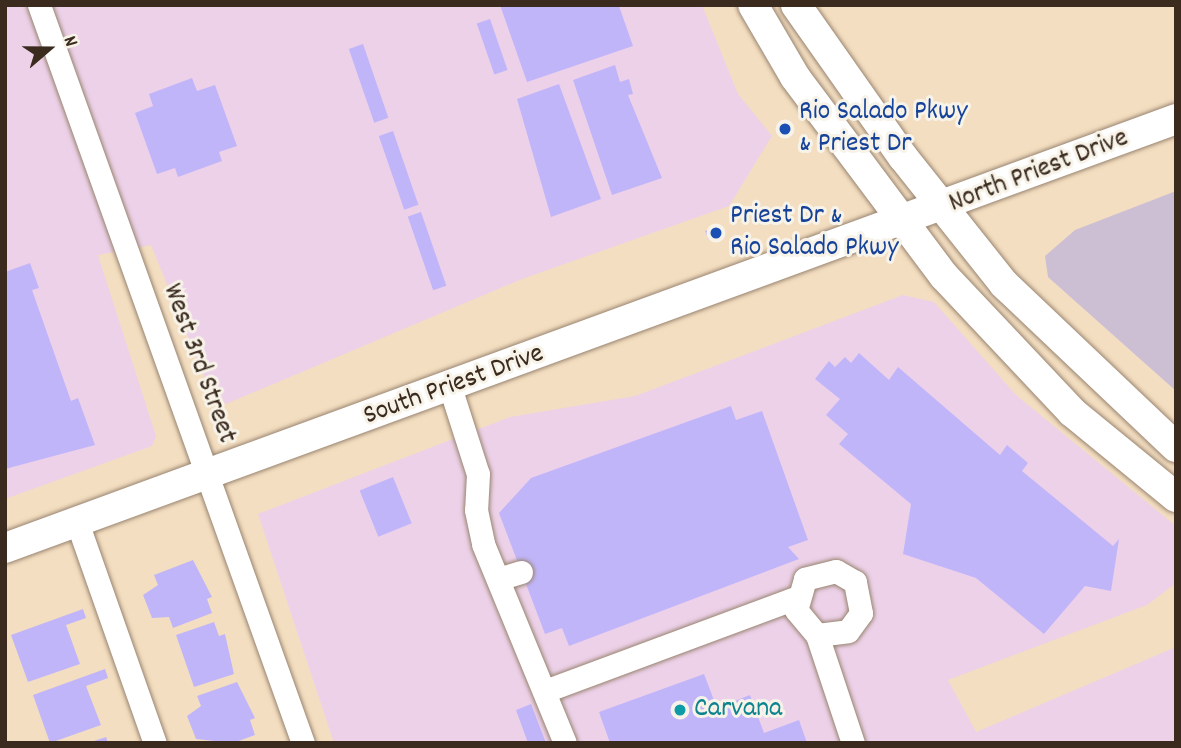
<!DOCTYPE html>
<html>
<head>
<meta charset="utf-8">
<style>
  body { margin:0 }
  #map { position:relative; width:1181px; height:748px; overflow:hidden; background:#f4dec1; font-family:Dekko,sans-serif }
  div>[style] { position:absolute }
  .built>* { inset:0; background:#edd1e9 }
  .industrial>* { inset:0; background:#ccbfd4 }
  .building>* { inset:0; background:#c1b5fa; transform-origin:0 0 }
  .roads { filter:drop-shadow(0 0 2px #988470) drop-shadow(0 0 2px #988470) }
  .minor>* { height:23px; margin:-11.5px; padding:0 11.5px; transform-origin:11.5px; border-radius:11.5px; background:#fff }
  .major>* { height:30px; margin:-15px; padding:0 15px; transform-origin:15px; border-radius:15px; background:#fff }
  .dots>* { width:19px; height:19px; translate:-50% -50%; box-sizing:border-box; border:4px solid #f7f3e8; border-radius:50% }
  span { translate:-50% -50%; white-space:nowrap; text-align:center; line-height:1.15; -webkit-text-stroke:6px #f7f3e8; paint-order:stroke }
  .transit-label { font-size:28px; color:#164399 }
  .left { translate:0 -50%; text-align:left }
  .street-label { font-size:28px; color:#3b2a1e }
  .culture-label { font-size:28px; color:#0d838f }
  .frame { position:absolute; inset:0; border:7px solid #3b2a1e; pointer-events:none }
  .north { position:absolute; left:14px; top:14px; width:70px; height:70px; -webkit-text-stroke:5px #f7f3e8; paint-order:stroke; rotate:70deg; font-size:19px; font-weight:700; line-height:28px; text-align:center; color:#3b2a1e }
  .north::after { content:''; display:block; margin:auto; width:24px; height:32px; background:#3b2a1e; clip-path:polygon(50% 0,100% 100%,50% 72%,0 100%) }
</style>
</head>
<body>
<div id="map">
  <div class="built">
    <div style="clip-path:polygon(5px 5px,702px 5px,738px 94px,772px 136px,729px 206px,522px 279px,226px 404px,211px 393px,151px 245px,98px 255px,156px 436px,152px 446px,5px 499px)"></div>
    <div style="clip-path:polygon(903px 295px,934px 302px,1016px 395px,1176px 526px,1176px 583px,1147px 605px,948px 680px,976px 732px,1176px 647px,1176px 743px,334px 743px,258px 514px,510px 417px,635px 396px)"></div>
  </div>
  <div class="industrial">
    <div style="clip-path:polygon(1176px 191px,1176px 391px,1048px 277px,1045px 256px,1075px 230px)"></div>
  </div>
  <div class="building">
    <div style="clip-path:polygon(500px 5px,619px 6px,633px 46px,527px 82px)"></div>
    <div style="left:490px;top:19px;width:54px;height:14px;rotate:71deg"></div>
    <div style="left:363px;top:44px;width:78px;height:15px;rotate:71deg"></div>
    <div style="clip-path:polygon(615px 65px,620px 82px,629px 79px,633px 94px,628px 95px,662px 178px,612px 195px,573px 80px)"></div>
    <div style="clip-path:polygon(192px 78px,197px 91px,215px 85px,237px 146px,219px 152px,222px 161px,178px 177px,175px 168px,157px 174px,135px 113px,153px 106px,149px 94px)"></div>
    <div style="clip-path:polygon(559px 84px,601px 199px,551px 217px,517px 99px)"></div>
    <div style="left:393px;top:131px;width:78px;height:15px;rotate:71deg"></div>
    <div style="left:421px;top:212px;width:78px;height:14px;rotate:71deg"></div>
    <div style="left:721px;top:225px;width:9px;height:17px;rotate:69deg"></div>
    <div style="clip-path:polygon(30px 263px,39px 288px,32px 290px,71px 401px,78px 398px,95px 445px,5px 469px,5px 272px)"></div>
    <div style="clip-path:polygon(859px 353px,889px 380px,898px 367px,1000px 455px,1007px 445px,1028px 463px,1022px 471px,1113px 546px,1119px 539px,1111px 591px,1085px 586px,1044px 634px,976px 578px,903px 554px,911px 504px,839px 444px,848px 434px,826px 415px,840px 399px,815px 379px,829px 361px,835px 367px,845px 357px,851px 363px)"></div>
    <div style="clip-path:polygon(731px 406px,736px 420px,762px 411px,808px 540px,788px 547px,799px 559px,569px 646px,562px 628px,545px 634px,499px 513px,531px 478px)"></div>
    <div style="left:393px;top:477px;width:50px;height:36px;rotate:68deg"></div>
    <div style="clip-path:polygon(193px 560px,212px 597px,207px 599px,212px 613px,173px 628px,169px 617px,152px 618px,143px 595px,158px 585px,154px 575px)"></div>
    <div style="clip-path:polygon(83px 609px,86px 618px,66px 625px,80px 664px,28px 682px,11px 635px)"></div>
    <div style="clip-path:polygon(214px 622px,219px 636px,225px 634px,234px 674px,194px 687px,176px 635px)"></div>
    <div style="clip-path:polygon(105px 669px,108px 678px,86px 686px,101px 725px,50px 743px,33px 695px)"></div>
    <div style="clip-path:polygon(704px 674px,717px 708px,750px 695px,764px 733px,799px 720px,807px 743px,610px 743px,599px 712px)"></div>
    <div style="clip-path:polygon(237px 682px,255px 718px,250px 720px,255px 735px,233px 743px,196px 739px,187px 716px,201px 706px,197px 696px)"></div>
    <div style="clip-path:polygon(531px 704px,546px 743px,528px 743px,516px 710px)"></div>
    <div style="clip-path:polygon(106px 737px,108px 743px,91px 743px,91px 742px)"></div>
  </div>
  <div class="roads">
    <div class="minor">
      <div style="left:39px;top:5px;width:784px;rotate:70.32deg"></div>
      <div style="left:450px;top:387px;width:91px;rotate:72.2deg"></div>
      <div style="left:478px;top:474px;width:36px;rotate:93deg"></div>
      <div style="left:476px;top:510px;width:35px;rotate:78deg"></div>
      <div style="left:483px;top:544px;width:215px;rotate:67.6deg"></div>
      <div style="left:77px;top:522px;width:234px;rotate:70.6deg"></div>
      <div style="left:498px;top:579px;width:24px;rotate:-17deg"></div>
      <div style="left:817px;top:635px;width:31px;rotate:-7deg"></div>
      <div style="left:848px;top:631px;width:22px;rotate:-54deg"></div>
      <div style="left:861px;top:613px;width:32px;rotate:-101deg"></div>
      <div style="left:855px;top:582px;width:22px;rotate:-150deg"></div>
      <div style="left:836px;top:571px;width:32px;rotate:166deg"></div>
      <div style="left:805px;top:579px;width:32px;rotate:106deg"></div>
      <div style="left:796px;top:610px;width:33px;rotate:50deg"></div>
      <div style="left:817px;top:635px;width:114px;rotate:71.6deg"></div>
      <div style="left:545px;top:691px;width:267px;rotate:-20.4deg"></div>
    </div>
    <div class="major">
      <div style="left:753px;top:5px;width:83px;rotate:59.7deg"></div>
      <div style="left:795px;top:77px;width:249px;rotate:53.2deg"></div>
      <div style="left:944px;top:276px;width:187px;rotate:46.7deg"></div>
      <div style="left:1072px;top:412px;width:134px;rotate:39.3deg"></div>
      <div style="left:796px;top:5px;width:186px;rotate:54.9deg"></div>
      <div style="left:903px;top:157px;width:162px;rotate:51.5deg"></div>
      <div style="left:1004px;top:284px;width:237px;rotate:43.5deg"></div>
      <div style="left:5px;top:548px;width:1247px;rotate:-20.12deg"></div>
    </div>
  </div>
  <div class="dots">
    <div style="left:785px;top:129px;background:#1a4fb4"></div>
    <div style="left:716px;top:233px;background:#1a4fb4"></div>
    <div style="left:680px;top:710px;background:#0f9aa8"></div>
  </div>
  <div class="transit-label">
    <span class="left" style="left:799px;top:129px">Rio Salado Pkwy<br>&amp; Priest Dr</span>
    <span class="left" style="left:730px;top:233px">Priest Dr &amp;<br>Rio Salado Pkwy</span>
  </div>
  <div class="street-label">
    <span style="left:1039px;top:172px;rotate:-21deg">North Priest Drive</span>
    <span style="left:198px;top:364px;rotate:70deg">West 3rd Street</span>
    <span style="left:454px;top:386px;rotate:-20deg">South Priest Drive</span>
  </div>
  <div class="culture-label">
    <span class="left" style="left:694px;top:710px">Carvana</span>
  </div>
  <div class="frame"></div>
  <div class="north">N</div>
</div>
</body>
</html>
